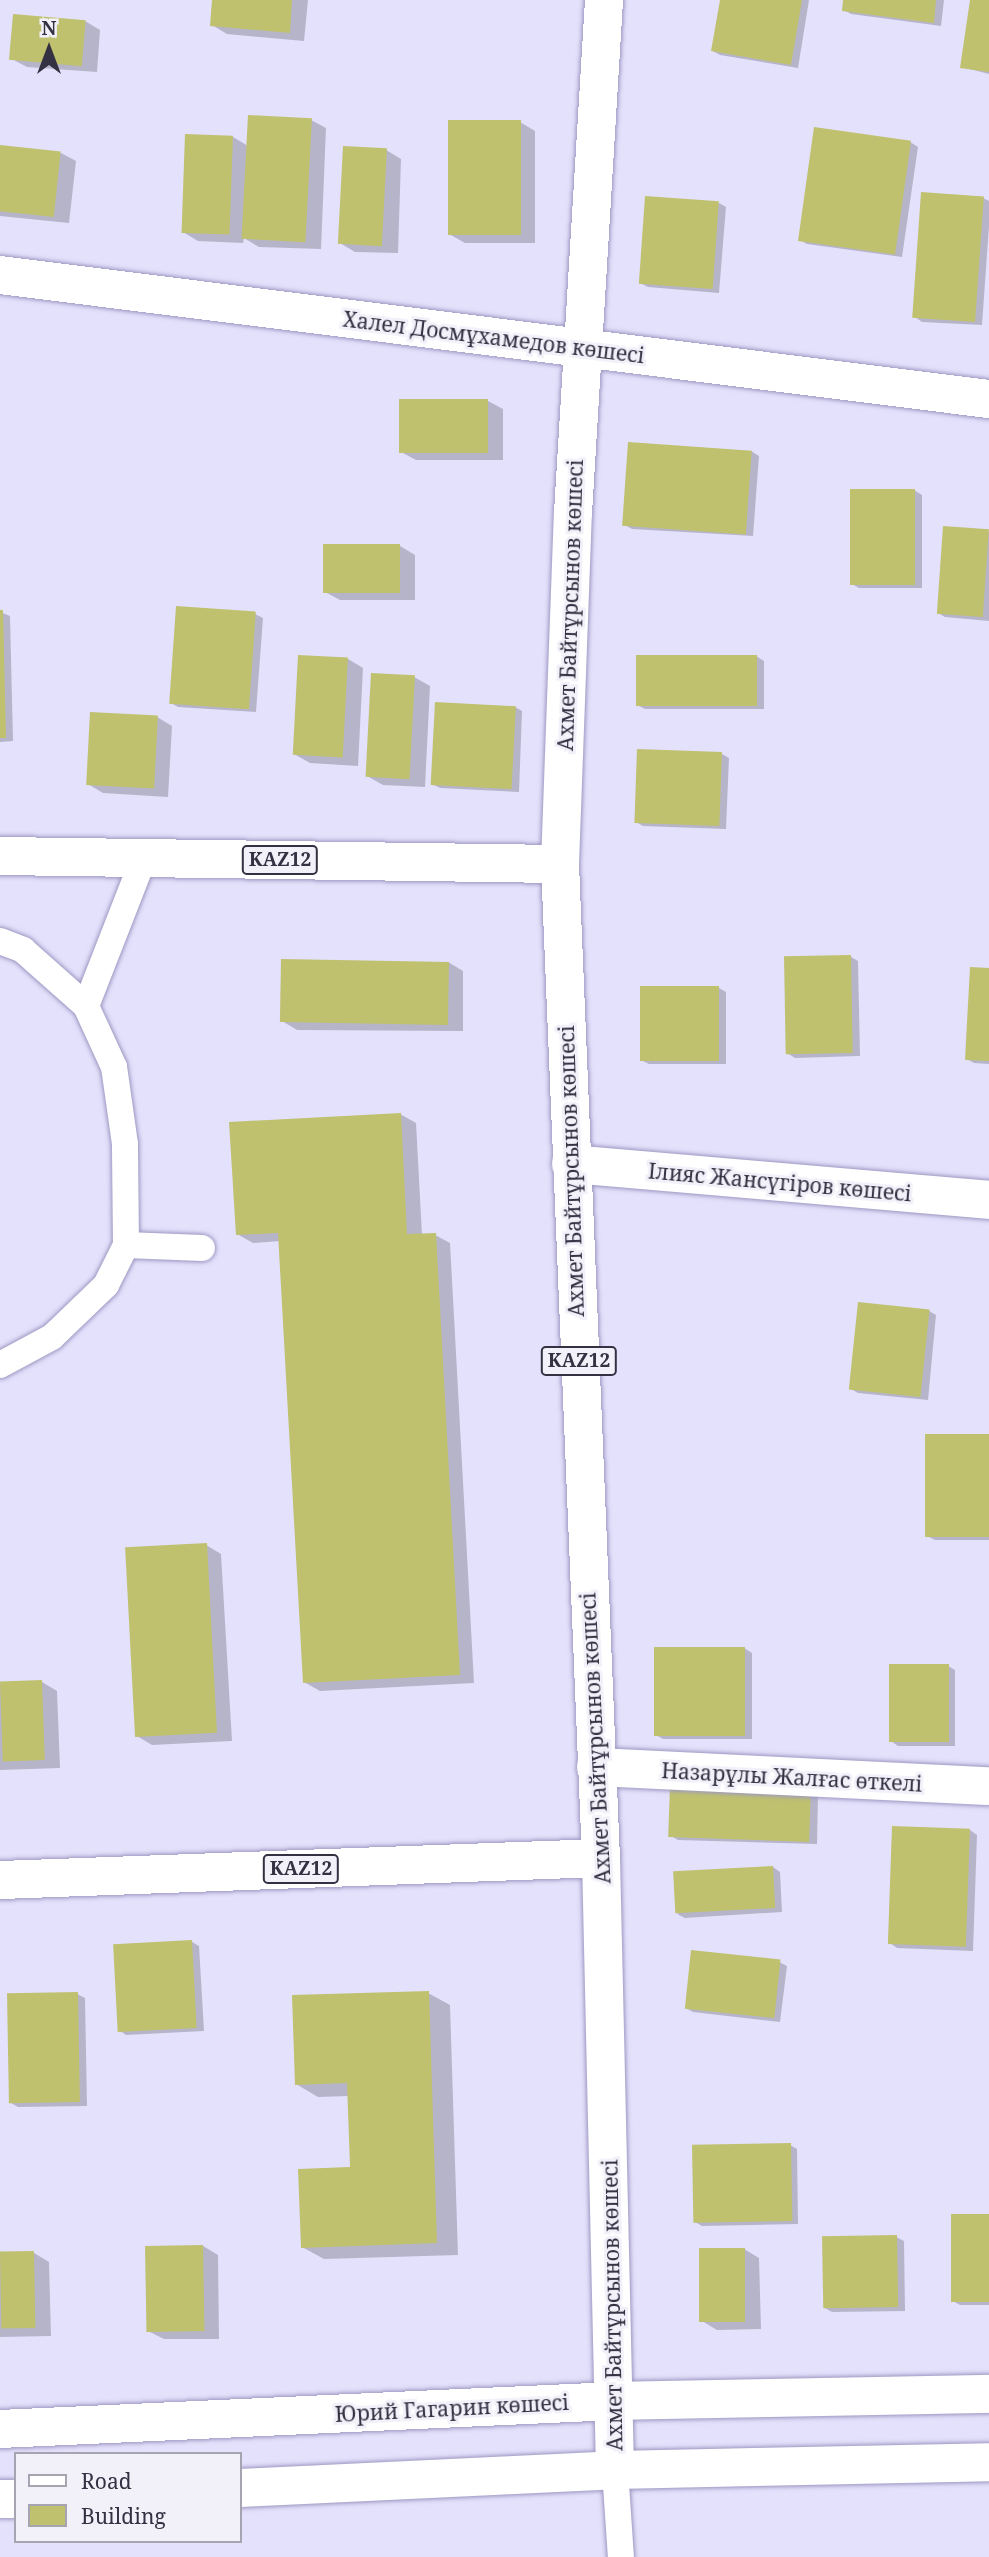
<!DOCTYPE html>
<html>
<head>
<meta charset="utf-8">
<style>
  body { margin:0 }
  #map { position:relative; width:989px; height:2557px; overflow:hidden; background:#e4e1fc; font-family:"Noto Serif",serif }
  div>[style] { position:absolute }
  .shadow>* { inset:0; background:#0003 }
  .building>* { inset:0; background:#bfc16f; transform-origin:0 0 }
  .roads { filter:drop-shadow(0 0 2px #9d98c2) drop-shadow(0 0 2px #9d98c2) }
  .service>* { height:26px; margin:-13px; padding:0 13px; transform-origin:13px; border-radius:13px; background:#fff }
  .minor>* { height:38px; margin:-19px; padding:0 19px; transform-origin:19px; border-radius:19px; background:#fff }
  .tertiary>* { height:38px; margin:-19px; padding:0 19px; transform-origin:19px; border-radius:19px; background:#fff }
  .primary>* { height:38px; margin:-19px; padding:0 19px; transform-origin:19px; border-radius:19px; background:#fff }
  span { translate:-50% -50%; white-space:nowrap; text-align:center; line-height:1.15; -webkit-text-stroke:6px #f2f1fa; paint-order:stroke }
  .shield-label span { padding:2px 5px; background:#f2f1fa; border:2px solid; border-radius:5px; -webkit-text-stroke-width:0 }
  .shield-label { font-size:19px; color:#333142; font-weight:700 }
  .street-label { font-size:21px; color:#333142 }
  .legend { position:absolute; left:14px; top:2452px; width:228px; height:91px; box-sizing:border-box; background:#f2f1fa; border:2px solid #a6a4b0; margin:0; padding:9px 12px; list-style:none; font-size:21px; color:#333142 }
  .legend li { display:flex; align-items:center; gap:14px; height:35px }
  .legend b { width:35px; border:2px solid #a6a4b0 }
  .north { position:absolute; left:14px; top:14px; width:70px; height:70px; -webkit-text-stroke:5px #f2f1fa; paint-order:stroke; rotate:0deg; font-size:19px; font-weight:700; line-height:28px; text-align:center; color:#333142 }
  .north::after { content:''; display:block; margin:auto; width:24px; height:32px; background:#333142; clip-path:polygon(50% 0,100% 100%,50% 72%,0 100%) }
</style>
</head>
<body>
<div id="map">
  <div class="shadow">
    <div style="clip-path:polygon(214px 0,308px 0,304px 41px,227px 34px,212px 25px)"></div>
    <div style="clip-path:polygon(722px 0,809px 0,798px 68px,720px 55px,713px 51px)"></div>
    <div style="clip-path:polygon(845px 0,944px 0,941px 26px,851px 14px,844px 10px)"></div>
    <div style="clip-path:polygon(972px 0,989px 0,989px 74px,962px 67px)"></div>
    <div style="clip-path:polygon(85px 21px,100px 30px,97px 72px,27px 67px,12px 59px)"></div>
    <div style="clip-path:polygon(311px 120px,326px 128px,321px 249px,259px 247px,244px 238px,243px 243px,198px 241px,183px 232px,233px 137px,248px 146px)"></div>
    <div style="clip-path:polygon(520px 122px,535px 131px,535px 243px,465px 243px,449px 234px)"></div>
    <div style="clip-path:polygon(910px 142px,918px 147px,902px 257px,807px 244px,800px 240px)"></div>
    <div style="clip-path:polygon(0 147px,61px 153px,76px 161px,69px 223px,0 216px)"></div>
    <div style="clip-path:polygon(386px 150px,401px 159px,398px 253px,355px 252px,340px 243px)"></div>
    <div style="clip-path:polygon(983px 198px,989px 201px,989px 226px,982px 325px,922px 322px,915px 317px)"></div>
    <div style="clip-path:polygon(719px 203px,726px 207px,719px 293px,648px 287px,640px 283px)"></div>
    <div style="clip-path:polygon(488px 401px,503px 409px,503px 460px,416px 460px,401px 452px)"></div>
    <div style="clip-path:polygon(751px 451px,759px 456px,753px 536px,632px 529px,625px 525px)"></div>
    <div style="clip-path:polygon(914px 490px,922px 495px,922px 588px,859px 588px,852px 584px)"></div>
    <div style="clip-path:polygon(989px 531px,989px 621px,945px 617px,938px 613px)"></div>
    <div style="clip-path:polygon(400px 546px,415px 555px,415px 600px,340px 600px,325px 592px)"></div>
    <div style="clip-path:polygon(0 612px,10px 616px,13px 741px,0 742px)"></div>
    <div style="clip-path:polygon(255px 614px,263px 618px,256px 712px,178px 707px,171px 703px)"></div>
    <div style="clip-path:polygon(756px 656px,764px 661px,764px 709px,645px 709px,637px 705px)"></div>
    <div style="clip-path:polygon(348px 659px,363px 668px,358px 766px,310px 763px,294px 754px)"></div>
    <div style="clip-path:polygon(414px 677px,430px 686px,425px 787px,383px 785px,367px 776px)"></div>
    <div style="clip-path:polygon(515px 707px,522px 711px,519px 792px,440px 788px,432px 784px)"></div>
    <div style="clip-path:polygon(157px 717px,172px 726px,168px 797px,103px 793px,88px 784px)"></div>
    <div style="clip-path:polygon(722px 754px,729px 758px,726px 829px,643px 826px,636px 822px)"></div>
    <div style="clip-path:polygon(851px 957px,858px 961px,860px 1056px,795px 1058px,787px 1053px)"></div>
    <div style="clip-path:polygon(448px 962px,463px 971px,463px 1031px,297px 1030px,282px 1021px)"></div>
    <div style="clip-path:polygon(989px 970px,989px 1064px,974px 1063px,967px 1059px)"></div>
    <div style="clip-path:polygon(719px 988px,726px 992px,726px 1064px,649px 1064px,641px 1060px)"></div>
    <div style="clip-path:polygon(400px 1114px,416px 1123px,422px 1235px,435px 1235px,450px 1243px,474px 1683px,320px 1691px,304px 1682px,280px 1241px,253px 1243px,237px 1234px)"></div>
    <div style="clip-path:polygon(929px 1311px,936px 1315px,928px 1400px,858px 1393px,851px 1389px)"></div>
    <div style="clip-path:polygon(989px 1436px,989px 1540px,935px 1540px,927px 1536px)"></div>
    <div style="clip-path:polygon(206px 1545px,221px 1554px,232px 1741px,152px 1745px,137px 1736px)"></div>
    <div style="clip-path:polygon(744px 1648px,752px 1653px,752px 1739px,663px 1739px,656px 1735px)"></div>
    <div style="clip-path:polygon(948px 1666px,955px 1670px,955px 1746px,898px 1746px,891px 1741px)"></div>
    <div style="clip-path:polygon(42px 1682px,57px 1691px,60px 1768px,0 1770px,0 1684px)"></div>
    <div style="clip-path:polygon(672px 1787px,818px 1795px,817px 1844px,678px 1840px,671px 1836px)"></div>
    <div style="clip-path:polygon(970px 1830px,977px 1835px,973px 1951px,897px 1948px,890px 1943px)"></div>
    <div style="clip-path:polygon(773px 1867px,780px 1872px,782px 1912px,685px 1918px,677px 1914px)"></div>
    <div style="clip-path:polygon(192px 1942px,199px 1946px,204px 2031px,126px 2035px,119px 2030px)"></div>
    <div style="clip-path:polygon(779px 1962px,787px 1966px,780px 2022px,693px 2012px,686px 2008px)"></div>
    <div style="clip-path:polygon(428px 1993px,450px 2005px,458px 2255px,324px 2259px,302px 2247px,352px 2169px,349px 2096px,318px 2097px,296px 2084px)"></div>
    <div style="clip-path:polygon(77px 1994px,85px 1998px,87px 2106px,18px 2107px,11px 2103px)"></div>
    <div style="clip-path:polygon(790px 2145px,797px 2149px,798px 2224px,702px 2226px,695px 2222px)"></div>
    <div style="clip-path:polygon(989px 2215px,989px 2305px,960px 2305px,953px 2301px)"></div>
    <div style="clip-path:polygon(896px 2237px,904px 2241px,905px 2311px,832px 2312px,825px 2308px)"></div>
    <div style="clip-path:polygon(203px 2246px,218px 2255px,219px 2339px,164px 2339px,148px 2331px)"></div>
    <div style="clip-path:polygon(744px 2249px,759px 2258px,761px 2329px,717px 2330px,702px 2321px)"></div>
    <div style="clip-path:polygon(34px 2253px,49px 2262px,51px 2336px,0 2337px,0 2254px)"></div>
  </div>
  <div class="building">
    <div style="clip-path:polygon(212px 0,292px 0,290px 33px,210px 26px)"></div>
    <div style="clip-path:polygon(720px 0,802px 0,791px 65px,711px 51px)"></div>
    <div style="clip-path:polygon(843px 0,936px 0,934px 23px,842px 11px)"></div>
    <div style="clip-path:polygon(970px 0,989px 0,989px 72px,960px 68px)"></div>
    <div style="left:13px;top:14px;width:73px;height:46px;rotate:5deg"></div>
    <div style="left:248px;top:115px;width:64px;height:124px;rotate:3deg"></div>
    <div style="left:448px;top:120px;width:73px;height:115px"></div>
    <div style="left:814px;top:127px;width:98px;height:115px;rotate:8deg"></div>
    <div style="left:185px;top:134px;width:48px;height:99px;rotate:2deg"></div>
    <div style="left:0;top:145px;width:61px;height:66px;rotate:6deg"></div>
    <div style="left:343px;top:146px;width:44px;height:98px;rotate:3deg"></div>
    <div style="left:921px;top:192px;width:63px;height:126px;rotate:4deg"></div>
    <div style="left:645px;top:196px;width:74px;height:88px;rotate:4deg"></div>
    <div style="left:399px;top:399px;width:89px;height:54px"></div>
    <div style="left:628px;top:442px;width:124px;height:84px;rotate:4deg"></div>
    <div style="left:850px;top:489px;width:65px;height:96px"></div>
    <div style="left:943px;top:526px;width:46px;height:88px;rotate:4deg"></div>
    <div style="left:323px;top:544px;width:77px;height:49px"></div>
    <div style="left:176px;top:606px;width:80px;height:98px;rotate:4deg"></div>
    <div style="clip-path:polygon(0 610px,3px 610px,6px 738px,0 738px)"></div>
    <div style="left:298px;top:655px;width:50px;height:100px;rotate:3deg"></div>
    <div style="left:636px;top:655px;width:121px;height:51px"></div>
    <div style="left:371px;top:673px;width:44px;height:104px;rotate:3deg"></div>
    <div style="left:435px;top:702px;width:81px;height:83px;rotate:3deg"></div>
    <div style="left:90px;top:712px;width:68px;height:73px;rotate:3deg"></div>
    <div style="left:637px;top:749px;width:85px;height:74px;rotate:2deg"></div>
    <div style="left:851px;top:955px;width:98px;height:67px;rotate:89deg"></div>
    <div style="left:281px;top:959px;width:168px;height:63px;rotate:1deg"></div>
    <div style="clip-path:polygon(970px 967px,989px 968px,989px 1061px,965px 1060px)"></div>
    <div style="left:640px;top:986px;width:79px;height:75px"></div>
    <div style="clip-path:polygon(401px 1113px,407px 1234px,436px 1233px,460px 1675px,303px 1683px,278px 1233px,236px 1235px,229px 1122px)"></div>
    <div style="left:858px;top:1302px;width:72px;height:88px;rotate:6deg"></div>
    <div style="left:925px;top:1434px;width:64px;height:103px"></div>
    <div style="left:207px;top:1543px;width:190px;height:82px;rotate:87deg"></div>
    <div style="left:654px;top:1647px;width:91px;height:89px"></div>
    <div style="left:889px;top:1664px;width:60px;height:78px"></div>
    <div style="left:42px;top:1680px;width:80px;height:42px;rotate:88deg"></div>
    <div style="left:670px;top:1785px;width:141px;height:52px;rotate:2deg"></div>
    <div style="left:892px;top:1826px;width:78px;height:118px;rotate:2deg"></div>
    <div style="left:773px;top:1866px;width:42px;height:100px;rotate:87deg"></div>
    <div style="left:192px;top:1940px;width:88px;height:79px;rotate:87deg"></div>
    <div style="left:691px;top:1950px;width:90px;height:59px;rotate:6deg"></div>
    <div style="clip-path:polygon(429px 1991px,437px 2243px,301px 2248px,298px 2169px,350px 2167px,347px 2083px,295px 2085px,292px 1995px)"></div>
    <div style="left:78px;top:1992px;width:110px;height:71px;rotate:89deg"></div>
    <div style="left:791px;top:2143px;width:78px;height:99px;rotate:89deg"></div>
    <div style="left:951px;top:2214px;width:38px;height:88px"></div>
    <div style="left:897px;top:2235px;width:72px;height:75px;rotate:89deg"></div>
    <div style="left:203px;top:2245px;width:86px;height:58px;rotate:89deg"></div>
    <div style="left:699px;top:2248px;width:46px;height:74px"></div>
    <div style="left:34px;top:2251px;width:77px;height:34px;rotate:89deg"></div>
  </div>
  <div class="roads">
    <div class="service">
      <div style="left:0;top:941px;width:25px;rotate:21deg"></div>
      <div style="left:23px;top:950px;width:84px;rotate:41.6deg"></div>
      <div style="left:126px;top:1245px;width:76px;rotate:2.3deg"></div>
      <div style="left:0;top:1365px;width:59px;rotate:-28.3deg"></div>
      <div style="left:52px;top:1337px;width:75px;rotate:-43.9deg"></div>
      <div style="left:106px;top:1285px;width:45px;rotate:-63.4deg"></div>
      <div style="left:126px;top:1245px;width:101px;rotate:-90.6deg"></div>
      <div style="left:125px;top:1144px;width:78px;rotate:-98.1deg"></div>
      <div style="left:114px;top:1067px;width:67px;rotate:-114.7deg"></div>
      <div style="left:86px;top:1006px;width:160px;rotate:-68.7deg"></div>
      <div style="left:615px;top:2470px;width:87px;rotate:86.1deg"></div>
    </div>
    <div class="minor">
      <div style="left:560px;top:864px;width:351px;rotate:-87.9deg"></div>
      <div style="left:573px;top:513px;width:514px;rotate:-86.54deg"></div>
      <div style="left:571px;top:1164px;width:420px;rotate:4.9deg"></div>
      <div style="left:596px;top:1767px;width:393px;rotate:2.8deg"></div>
      <div style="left:601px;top:1858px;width:612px;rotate:88.69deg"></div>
    </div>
    <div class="tertiary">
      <div style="left:0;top:275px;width:997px;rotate:7.15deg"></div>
      <div style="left:0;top:2429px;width:616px;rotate:-2.61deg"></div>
      <div style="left:615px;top:2401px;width:374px;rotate:-1.1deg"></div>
      <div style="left:240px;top:2488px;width:375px;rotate:-2.7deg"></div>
      <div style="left:615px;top:2470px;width:374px;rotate:-1.2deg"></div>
      <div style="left:0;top:2499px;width:16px"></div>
    </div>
    <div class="primary">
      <div style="left:0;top:856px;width:560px;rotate:0.82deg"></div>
      <div style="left:560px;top:864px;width:995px;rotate:87.64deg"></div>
      <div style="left:601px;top:1858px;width:601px;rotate:177.9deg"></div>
    </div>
  </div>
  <div class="shield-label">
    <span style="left:280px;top:860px">KAZ12</span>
    <span style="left:579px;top:1361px">KAZ12</span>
    <span style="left:301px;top:1869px">KAZ12</span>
  </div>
  <div class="street-label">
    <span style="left:494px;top:337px;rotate:7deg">Халел Досмұхамедов көшесі</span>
    <span style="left:570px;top:605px;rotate:-88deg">Ахмет Байтұрсынов көшесі</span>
    <span style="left:571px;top:1171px;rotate:-92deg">Ахмет Байтұрсынов көшесі</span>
    <span style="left:780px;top:1182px;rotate:5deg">Ілияс Жансүгіров көшесі</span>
    <span style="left:595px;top:1738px;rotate:-93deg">Ахмет Байтұрсынов көшесі</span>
    <span style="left:792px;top:1777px;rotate:3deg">Назарұлы Жалғас өткелі</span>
    <span style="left:612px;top:2305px;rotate:-91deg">Ахмет Байтұрсынов көшесі</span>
    <span style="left:452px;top:2408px;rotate:-3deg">Юрий Гагарин көшесі</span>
  </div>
  <ul class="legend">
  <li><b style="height:9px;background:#fff"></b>Road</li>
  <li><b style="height:19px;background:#bfc16f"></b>Building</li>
  </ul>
  <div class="north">N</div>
</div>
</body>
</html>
